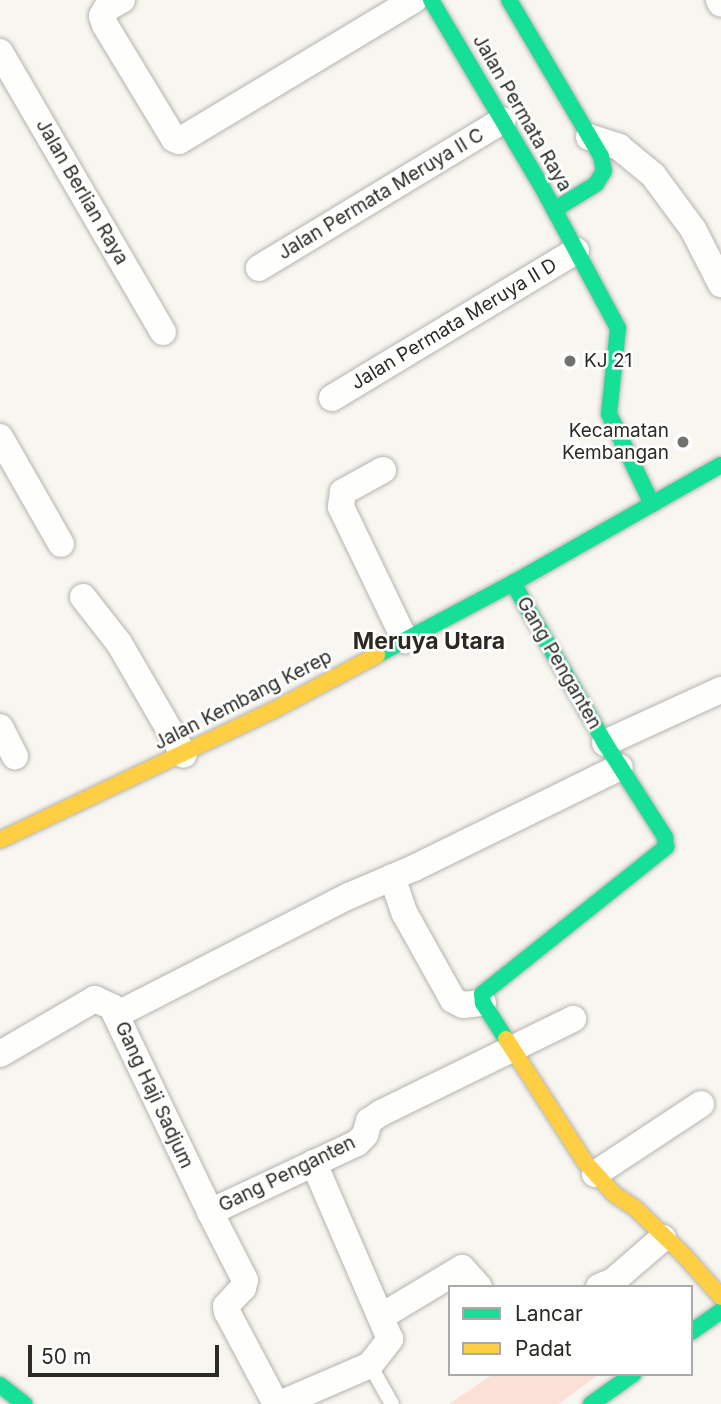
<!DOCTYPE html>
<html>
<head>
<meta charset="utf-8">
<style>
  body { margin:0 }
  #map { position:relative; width:721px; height:1404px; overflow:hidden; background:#f8f6f0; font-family:Inter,sans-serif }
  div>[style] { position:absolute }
  .green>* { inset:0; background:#fae0d7 }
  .roads { filter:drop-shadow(0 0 2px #b4b3ae) drop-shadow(0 0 2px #b4b3ae) }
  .lane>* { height:14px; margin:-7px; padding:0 7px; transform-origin:7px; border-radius:7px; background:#fefefd }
  .street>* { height:26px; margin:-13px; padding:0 13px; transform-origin:13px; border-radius:13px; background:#fefefd }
  .fast>* { height:16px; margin:-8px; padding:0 8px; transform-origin:8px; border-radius:8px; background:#16e098 }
  .slow>* { height:16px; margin:-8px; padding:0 8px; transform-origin:8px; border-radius:8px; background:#ffcf43 }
  .dots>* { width:19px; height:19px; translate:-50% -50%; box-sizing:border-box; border:4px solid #fff; border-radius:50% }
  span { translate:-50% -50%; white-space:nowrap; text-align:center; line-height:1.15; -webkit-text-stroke:5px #fff; paint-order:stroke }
  .street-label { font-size:19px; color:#2b2b26 }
  .poi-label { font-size:19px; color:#2b2b26 }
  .left { translate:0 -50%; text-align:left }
  .right { translate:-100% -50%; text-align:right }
  .quarter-label { font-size:23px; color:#2b2920; font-weight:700 }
  .legend { position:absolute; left:448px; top:1285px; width:245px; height:91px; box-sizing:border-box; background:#fff; border:2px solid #aaaaa8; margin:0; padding:9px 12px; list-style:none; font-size:21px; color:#2b2b26 }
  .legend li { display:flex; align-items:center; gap:14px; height:35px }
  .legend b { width:35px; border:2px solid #aaaaa8 }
  .scale { position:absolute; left:28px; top:1345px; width:191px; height:32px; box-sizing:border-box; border:4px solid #2b2b26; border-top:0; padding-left:9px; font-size:21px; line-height:24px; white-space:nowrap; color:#2b2b26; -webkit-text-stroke:5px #fff; paint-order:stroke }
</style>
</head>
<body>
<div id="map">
  <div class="green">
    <div style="clip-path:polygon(493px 1374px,599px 1374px,559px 1404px,449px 1404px)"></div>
  </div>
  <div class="roads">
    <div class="lane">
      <div style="left:370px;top:1365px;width:45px;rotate:60.6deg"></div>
    </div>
    <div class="street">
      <div style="left:122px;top:0;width:18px;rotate:151deg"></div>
      <div style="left:106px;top:9px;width:8px;rotate:120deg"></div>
      <div style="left:102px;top:16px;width:9px;rotate:72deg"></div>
      <div style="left:105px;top:25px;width:133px;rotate:58.8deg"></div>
      <div style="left:174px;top:139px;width:5px;rotate:22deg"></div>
      <div style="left:179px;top:141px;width:274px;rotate:-31deg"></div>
      <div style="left:719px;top:0;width:4px;rotate:63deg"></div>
      <div style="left:0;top:52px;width:324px;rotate:59.8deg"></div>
      <div style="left:589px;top:137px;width:32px;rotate:18deg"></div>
      <div style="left:619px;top:147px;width:44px;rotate:39.5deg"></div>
      <div style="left:653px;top:175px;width:67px;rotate:53.5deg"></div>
      <div style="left:693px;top:229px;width:62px;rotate:63deg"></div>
      <div style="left:259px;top:268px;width:285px;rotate:-31.2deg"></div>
      <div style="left:332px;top:398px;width:285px;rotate:-31.1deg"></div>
      <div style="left:0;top:437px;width:123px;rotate:60.3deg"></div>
      <div style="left:383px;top:470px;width:46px;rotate:151.2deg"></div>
      <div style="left:343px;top:492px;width:15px;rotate:98deg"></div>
      <div style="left:341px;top:507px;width:148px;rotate:64.3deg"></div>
      <div style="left:83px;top:597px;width:58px;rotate:52deg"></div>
      <div style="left:119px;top:643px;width:129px;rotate:59.9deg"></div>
      <div style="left:0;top:727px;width:33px;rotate:63deg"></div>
      <div style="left:605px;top:743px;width:128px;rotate:-24.6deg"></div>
      <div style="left:392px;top:877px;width:39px;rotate:71deg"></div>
      <div style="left:405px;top:914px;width:98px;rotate:60.8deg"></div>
      <div style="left:453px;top:1000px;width:11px;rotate:27deg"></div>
      <div style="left:463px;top:1005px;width:20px;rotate:-6deg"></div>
      <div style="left:116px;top:1015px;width:262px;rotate:-27.1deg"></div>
      <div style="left:349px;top:896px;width:71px;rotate:-23.3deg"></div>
      <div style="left:414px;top:868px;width:229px;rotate:-26.1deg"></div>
      <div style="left:0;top:1054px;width:110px;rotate:-30.1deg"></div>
      <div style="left:95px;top:999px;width:19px;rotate:25deg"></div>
      <div style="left:112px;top:1007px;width:227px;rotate:64.4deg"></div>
      <div style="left:595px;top:1174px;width:127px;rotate:-33.4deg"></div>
      <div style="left:599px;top:1287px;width:15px;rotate:-23deg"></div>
      <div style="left:613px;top:1281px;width:66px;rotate:-40.7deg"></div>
      <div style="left:382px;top:1316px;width:93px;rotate:-31deg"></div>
      <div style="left:462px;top:1268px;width:25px;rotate:48deg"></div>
      <div style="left:276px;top:1404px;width:104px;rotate:-118deg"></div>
      <div style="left:227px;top:1312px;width:6px;rotate:-99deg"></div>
      <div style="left:226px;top:1306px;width:25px;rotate:-47deg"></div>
      <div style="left:243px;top:1288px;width:8px;rotate:-76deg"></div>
      <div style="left:245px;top:1280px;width:76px;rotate:-117.2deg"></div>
      <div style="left:210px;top:1212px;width:162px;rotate:-25.1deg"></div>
      <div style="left:357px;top:1143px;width:11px;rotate:-45deg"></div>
      <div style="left:365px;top:1135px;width:15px;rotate:-74deg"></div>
      <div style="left:369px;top:1121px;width:14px;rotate:-34deg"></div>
      <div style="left:381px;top:1113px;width:214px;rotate:-26.1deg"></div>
      <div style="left:280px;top:1404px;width:98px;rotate:-23.4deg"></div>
      <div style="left:370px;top:1365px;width:33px;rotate:-52deg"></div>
      <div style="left:390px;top:1339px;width:192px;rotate:-113.4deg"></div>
    </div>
    <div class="fast">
      <div style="left:431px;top:0;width:217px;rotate:59.3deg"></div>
      <div style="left:542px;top:187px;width:160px;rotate:61.7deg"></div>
      <div style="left:618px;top:328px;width:86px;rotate:96deg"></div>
      <div style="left:609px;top:414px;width:100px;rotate:64.5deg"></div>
      <div style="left:509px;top:0;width:181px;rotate:59.5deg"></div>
      <div style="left:601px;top:156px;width:15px;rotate:79deg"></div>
      <div style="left:604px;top:171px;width:15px;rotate:122deg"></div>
      <div style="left:596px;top:184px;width:49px;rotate:148.2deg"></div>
      <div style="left:377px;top:655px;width:154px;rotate:-27.9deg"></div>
      <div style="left:513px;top:583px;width:239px;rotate:-29.6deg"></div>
      <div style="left:506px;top:1039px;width:43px;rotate:-122.6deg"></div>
      <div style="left:483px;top:1003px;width:9px;rotate:-96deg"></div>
      <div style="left:482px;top:994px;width:236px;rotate:-38.6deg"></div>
      <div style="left:666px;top:847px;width:10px;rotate:-96deg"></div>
      <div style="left:665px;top:837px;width:112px;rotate:-122.6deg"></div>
      <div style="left:605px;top:743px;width:185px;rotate:-119.9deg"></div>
      <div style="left:691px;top:1332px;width:37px;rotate:-35deg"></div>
      <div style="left:0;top:1385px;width:31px;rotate:38deg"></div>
      <div style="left:591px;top:1404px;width:52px;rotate:-35.5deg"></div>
    </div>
    <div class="slow">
      <div style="left:0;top:840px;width:303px;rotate:-25.4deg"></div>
      <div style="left:274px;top:710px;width:117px;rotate:-28.1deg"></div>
      <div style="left:506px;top:1039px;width:146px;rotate:57.3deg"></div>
      <div style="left:585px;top:1162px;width:43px;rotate:47.8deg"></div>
      <div style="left:614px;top:1194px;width:25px;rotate:34deg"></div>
      <div style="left:635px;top:1208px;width:66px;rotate:43.8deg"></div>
      <div style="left:683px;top:1254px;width:57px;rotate:48.5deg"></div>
    </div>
  </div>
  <div class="dots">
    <div style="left:570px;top:361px;background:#73726d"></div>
    <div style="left:683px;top:442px;background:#73726d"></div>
  </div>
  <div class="street-label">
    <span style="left:522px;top:113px;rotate:60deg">Jalan Permata Raya</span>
    <span style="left:82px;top:192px;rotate:60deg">Jalan Berlian Raya</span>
    <span style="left:381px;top:194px;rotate:-31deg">Jalan Permata Meruya II C</span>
    <span style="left:454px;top:324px;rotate:-31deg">Jalan Permata Meruya II D</span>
    <span style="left:559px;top:663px;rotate:60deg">Gang Penganten</span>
    <span style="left:243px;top:700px;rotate:-27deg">Jalan Kembang Kerep</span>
    <span style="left:154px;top:1095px;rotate:65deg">Gang Haji Sadjum</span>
    <span style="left:287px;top:1174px;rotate:-26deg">Gang Penganten</span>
  </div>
  <div class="poi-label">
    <span class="left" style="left:584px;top:361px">KJ 21</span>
    <span class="right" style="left:669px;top:442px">Kecamatan<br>Kembangan</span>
  </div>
  <div class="quarter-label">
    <span style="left:429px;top:641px">Meruya Utara</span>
  </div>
  <ul class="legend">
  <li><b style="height:9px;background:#16e098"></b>Lancar</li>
  <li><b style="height:9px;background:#ffcf43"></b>Padat</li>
  </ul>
  <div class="scale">50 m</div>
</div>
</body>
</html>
